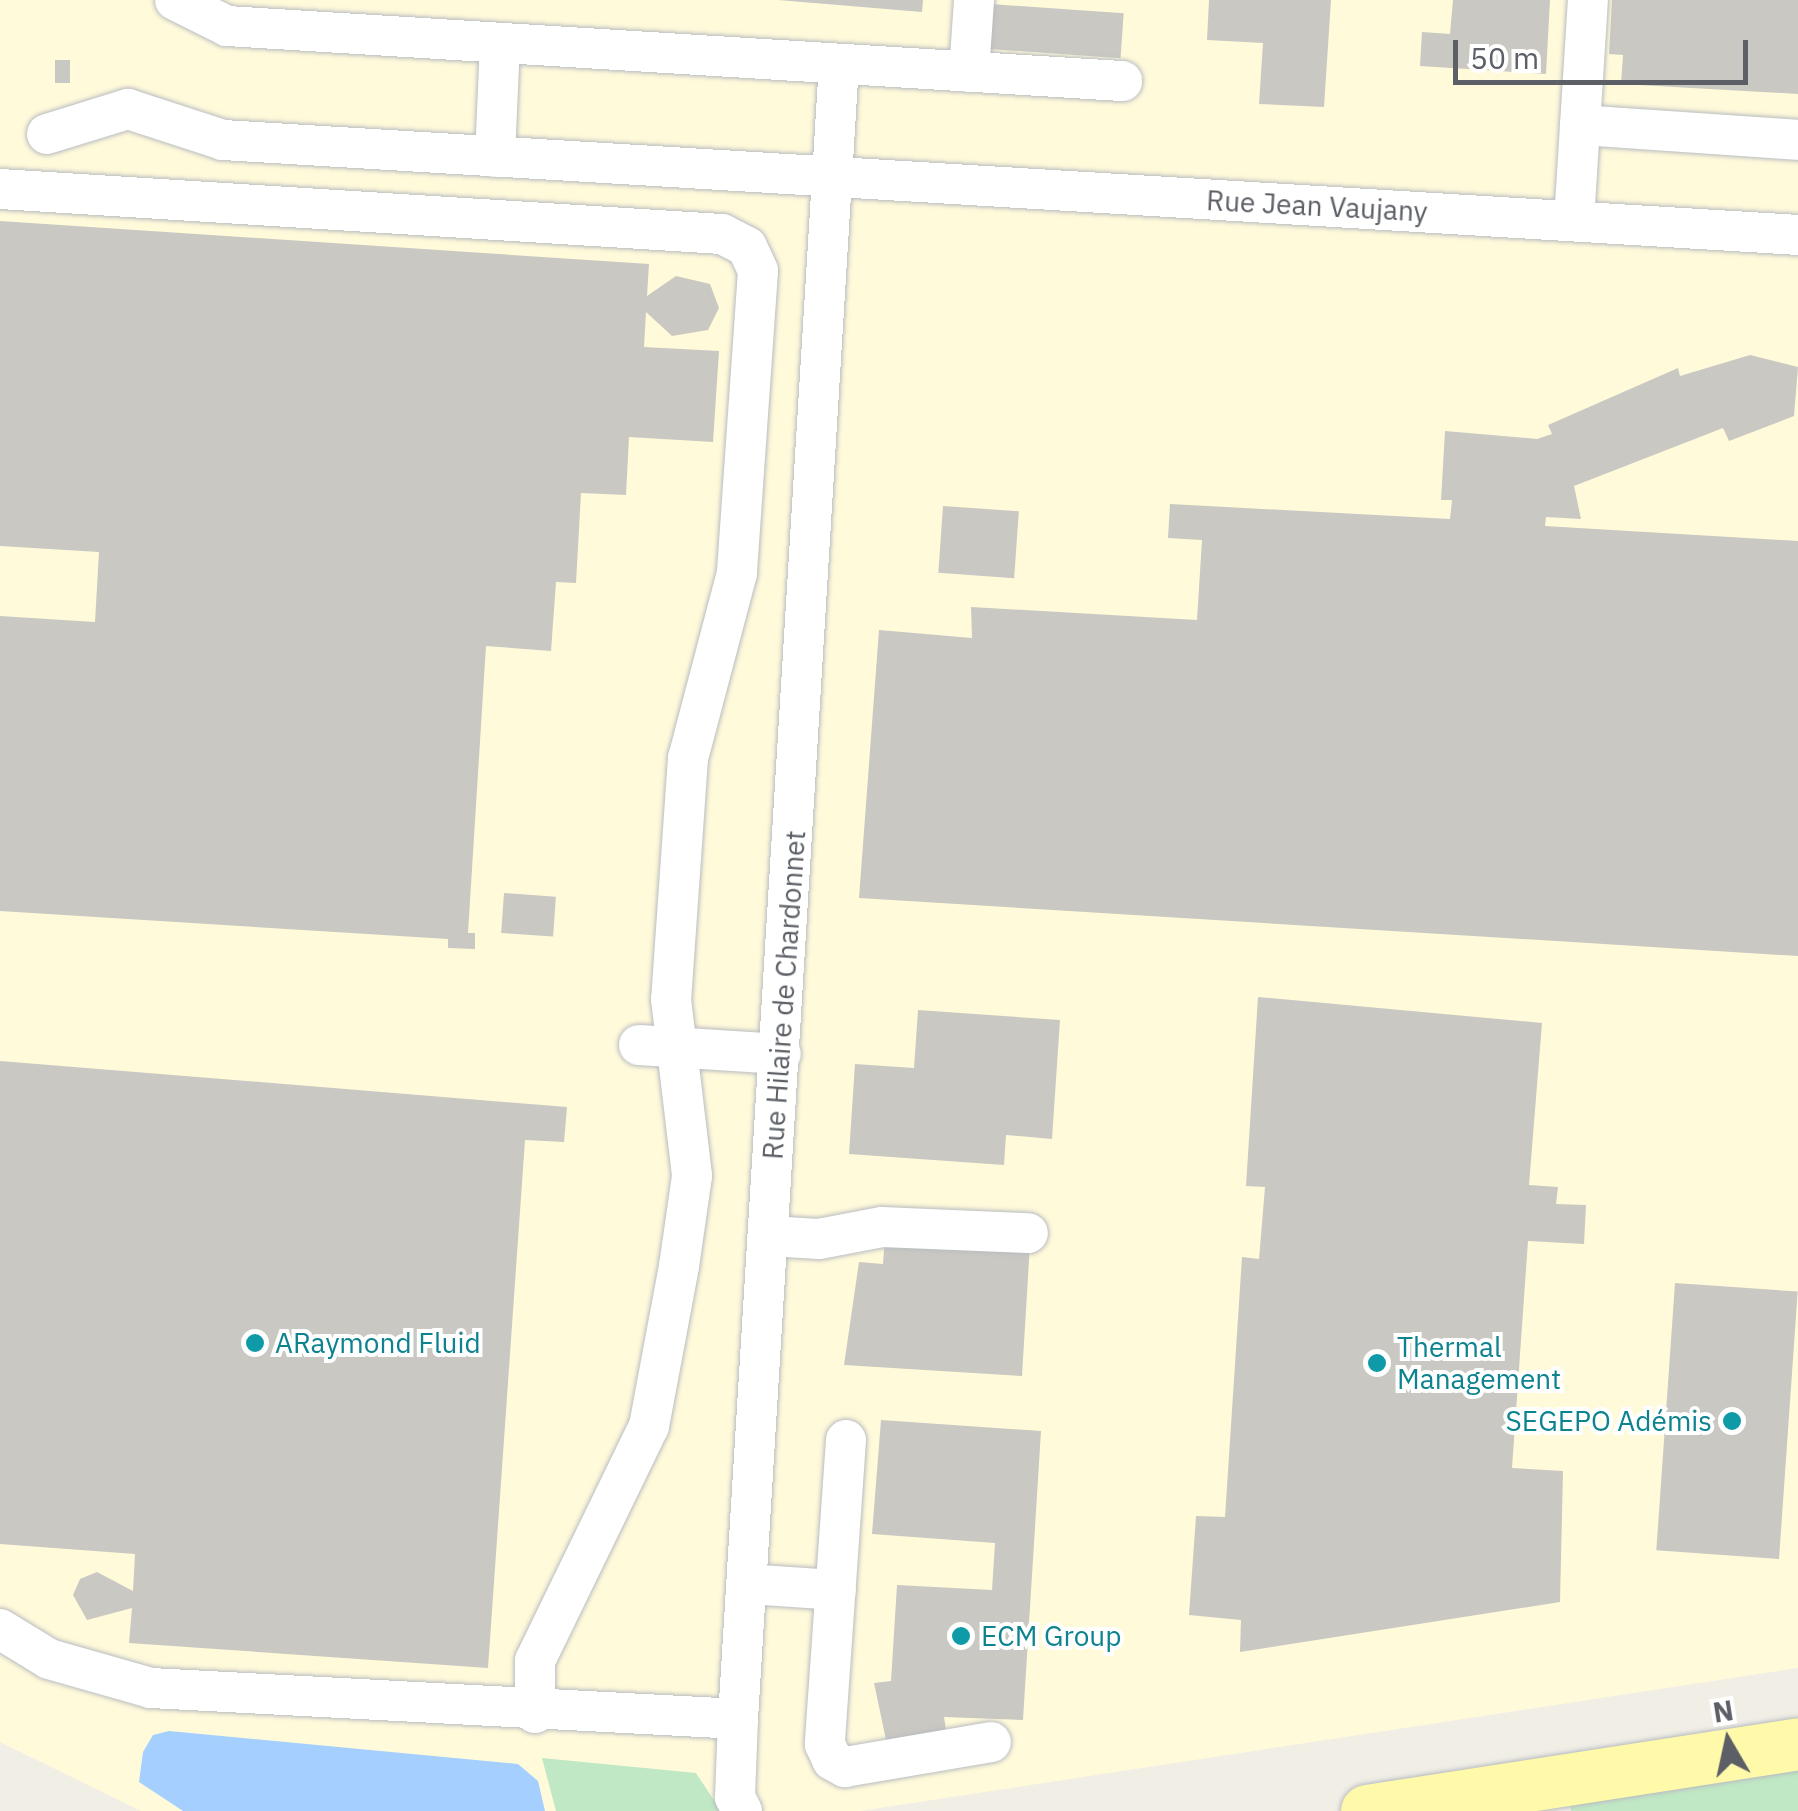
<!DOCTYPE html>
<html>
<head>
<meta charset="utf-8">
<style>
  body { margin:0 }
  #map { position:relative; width:1798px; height:1811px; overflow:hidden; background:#f0eee5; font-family:"IBM Plex Sans",sans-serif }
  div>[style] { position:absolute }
  .commercial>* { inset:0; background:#fffada }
  .green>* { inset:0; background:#c0e8c4 }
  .water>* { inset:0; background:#a5cfff }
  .building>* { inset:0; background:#cac8c2; transform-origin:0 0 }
  .roads { filter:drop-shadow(0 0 2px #b9bcc1) drop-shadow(0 0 2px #b9bcc1) }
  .minor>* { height:40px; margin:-20px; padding:0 20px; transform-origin:20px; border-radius:20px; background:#fff }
  .major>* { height:52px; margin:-26px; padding:0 26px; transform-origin:26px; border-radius:26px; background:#fff9aa }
  .dots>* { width:28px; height:28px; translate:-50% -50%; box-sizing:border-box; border:5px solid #fff; border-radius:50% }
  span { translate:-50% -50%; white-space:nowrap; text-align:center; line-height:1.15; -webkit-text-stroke:8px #fff; paint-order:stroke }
  .street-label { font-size:28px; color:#5c6066 }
  .culture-label { font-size:28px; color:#0d838f }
  .left { translate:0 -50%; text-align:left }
  .right { translate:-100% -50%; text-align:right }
  .north { position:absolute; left:1678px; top:1691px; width:100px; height:100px; -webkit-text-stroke:8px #fff; paint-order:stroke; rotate:351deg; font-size:28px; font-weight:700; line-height:40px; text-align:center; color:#5c6066 }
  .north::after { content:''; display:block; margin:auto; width:35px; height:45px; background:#5c6066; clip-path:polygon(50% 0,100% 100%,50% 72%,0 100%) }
  .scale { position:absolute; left:1453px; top:40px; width:295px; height:45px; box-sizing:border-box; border:5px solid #5c6066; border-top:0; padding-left:12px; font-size:30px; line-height:35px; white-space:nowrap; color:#5c6066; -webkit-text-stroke:8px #fff; paint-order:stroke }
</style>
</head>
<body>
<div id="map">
  <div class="commercial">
    <div style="clip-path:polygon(0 0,1798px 0,1798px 1668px,860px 1811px,141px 1811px,0 1742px)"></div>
  </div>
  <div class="green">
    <div style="clip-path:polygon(542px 1758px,696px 1773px,721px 1811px,556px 1811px)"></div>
    <div style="clip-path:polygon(1798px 1766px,1798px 1811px,1571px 1811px,1570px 1799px)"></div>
  </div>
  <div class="water">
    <div style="clip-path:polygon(169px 1731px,518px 1764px,538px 1781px,545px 1811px,183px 1811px,139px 1782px,143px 1752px,153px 1735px)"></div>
  </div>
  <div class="building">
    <div style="clip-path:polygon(778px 0,923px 0,922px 12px)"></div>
    <div style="clip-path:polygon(1209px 0,1331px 0,1324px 107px,1259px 104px,1263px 43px,1207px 40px)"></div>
    <div style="clip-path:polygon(1453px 0,1550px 0,1546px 74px,1420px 66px,1422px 32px,1450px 34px)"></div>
    <div style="clip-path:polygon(1612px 0,1798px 0,1798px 94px,1621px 84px,1623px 55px,1609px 54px)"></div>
    <div style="left:991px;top:4px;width:133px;height:45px;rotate:4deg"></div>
    <div style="left:55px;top:60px;width:15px;height:23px"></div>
    <div style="clip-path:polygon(0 221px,649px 264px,647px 296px,676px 276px,710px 284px,719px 308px,708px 330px,672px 336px,646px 312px,644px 347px,719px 351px,713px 442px,629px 437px,626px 495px,581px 493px,576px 583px,556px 582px,551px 651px,486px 646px,468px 933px,475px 933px,475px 949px,448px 948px,448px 939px,0 911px,0 616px,95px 622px,99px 552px,0 546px)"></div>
    <div style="clip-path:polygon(1750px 355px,1798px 367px,1794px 416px,1729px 441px,1723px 428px,1574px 486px,1581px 519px,1546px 517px,1545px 526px,1798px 541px,1798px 956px,859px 898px,879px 630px,972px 638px,971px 607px,1197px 620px,1202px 540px,1168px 538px,1170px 504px,1450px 519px,1452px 500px,1441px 500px,1445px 431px,1537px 439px,1552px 434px,1548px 425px,1678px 368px,1680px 376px)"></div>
    <div style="left:943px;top:506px;width:76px;height:67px;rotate:4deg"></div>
    <div style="left:504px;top:893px;width:52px;height:40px;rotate:4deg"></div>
    <div style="clip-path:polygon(1258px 997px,1542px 1023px,1529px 1185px,1558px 1187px,1556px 1204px,1586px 1205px,1584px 1244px,1528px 1241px,1512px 1468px,1563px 1471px,1560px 1602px,1240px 1652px,1241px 1620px,1189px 1615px,1196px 1516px,1225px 1517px,1242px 1257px,1259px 1259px,1265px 1187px,1246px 1186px)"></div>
    <div style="clip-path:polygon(918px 1010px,1060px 1020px,1052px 1139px,1006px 1135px,1004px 1165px,849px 1154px,855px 1064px,914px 1068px)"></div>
    <div style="clip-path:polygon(0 1061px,567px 1107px,564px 1142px,525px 1140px,488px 1668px,129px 1643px,132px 1608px,87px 1620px,73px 1595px,80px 1579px,97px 1572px,133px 1591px,135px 1554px,0 1544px)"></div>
    <div style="clip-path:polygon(885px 1236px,1030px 1244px,1022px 1376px,844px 1365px,859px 1262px,883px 1264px)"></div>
    <div style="left:1675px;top:1283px;width:123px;height:268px;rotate:4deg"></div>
    <div style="clip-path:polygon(881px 1420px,1041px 1431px,1023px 1720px,944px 1717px,946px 1730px,886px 1740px,874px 1683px,891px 1681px,897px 1585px,992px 1590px,995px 1543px,872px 1534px)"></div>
  </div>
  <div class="roads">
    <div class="minor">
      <div style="left:175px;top:0;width:58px;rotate:26.6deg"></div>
      <div style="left:227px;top:26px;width:897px;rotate:3.52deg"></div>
      <div style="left:969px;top:72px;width:72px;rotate:-86deg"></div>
      <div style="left:1580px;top:125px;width:219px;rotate:3.9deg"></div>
      <div style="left:47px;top:134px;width:85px;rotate:-17.2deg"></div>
      <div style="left:128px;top:109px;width:100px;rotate:18.1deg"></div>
      <div style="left:223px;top:140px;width:1578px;rotate:3.45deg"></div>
      <div style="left:495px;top:157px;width:114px;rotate:-87.5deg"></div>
      <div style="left:0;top:189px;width:723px;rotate:3.57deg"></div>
      <div style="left:722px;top:234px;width:28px;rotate:27deg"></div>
      <div style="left:747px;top:247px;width:26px;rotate:65deg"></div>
      <div style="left:758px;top:271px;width:303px;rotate:94deg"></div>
      <div style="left:737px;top:573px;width:191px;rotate:104.8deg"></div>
      <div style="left:688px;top:758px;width:242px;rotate:94deg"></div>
      <div style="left:671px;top:999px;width:178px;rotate:83.2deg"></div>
      <div style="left:692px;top:1176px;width:91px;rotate:98.2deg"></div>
      <div style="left:679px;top:1266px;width:163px;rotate:100.6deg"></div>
      <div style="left:649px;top:1426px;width:261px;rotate:115.9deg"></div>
      <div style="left:535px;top:1661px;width:52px;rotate:90deg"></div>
      <div style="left:1574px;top:221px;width:221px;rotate:-86.4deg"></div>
      <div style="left:639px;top:1045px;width:142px;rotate:3.6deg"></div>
      <div style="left:769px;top:1236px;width:50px;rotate:3.4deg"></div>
      <div style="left:819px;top:1239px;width:64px;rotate:-10.8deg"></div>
      <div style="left:882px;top:1227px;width:146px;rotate:2.4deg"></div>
      <div style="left:846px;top:1440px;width:305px;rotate:94deg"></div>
      <div style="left:825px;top:1744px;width:17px;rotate:66deg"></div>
      <div style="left:832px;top:1760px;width:15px;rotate:28deg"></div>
      <div style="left:845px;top:1767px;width:148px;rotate:-9.7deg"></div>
      <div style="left:747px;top:1584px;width:89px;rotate:3.9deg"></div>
      <div style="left:0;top:1629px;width:57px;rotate:31.5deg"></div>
      <div style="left:49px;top:1659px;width:106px;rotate:15.9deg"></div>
      <div style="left:151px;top:1688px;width:588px;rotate:3.02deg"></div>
      <div style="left:742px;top:1811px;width:16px;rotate:-117deg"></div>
      <div style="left:735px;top:1797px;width:78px;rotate:-87.8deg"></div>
      <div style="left:738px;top:1719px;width:1658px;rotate:-86.51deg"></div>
    </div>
    <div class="major">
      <div style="left:1367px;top:1811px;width:436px;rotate:-8.8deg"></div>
    </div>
  </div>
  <div class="dots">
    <div style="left:255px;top:1343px;background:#0f9aa8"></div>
    <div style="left:1377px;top:1363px;background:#0f9aa8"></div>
    <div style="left:1732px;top:1421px;background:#0f9aa8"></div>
    <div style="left:961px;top:1636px;background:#0f9aa8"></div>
  </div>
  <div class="street-label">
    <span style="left:1317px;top:206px;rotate:3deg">Rue Jean Vaujany</span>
    <span style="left:784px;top:995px;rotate:-86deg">Rue Hilaire de Chardonnet</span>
  </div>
  <div class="culture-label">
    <span class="left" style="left:275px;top:1343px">ARaymond Fluid</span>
    <span class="left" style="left:1397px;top:1363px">Thermal<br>Management</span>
    <span class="right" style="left:1712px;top:1421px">SEGEPO Adémis</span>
    <span class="left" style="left:981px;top:1636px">ECM Group</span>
  </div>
  <div class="north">N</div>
  <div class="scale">50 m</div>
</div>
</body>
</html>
